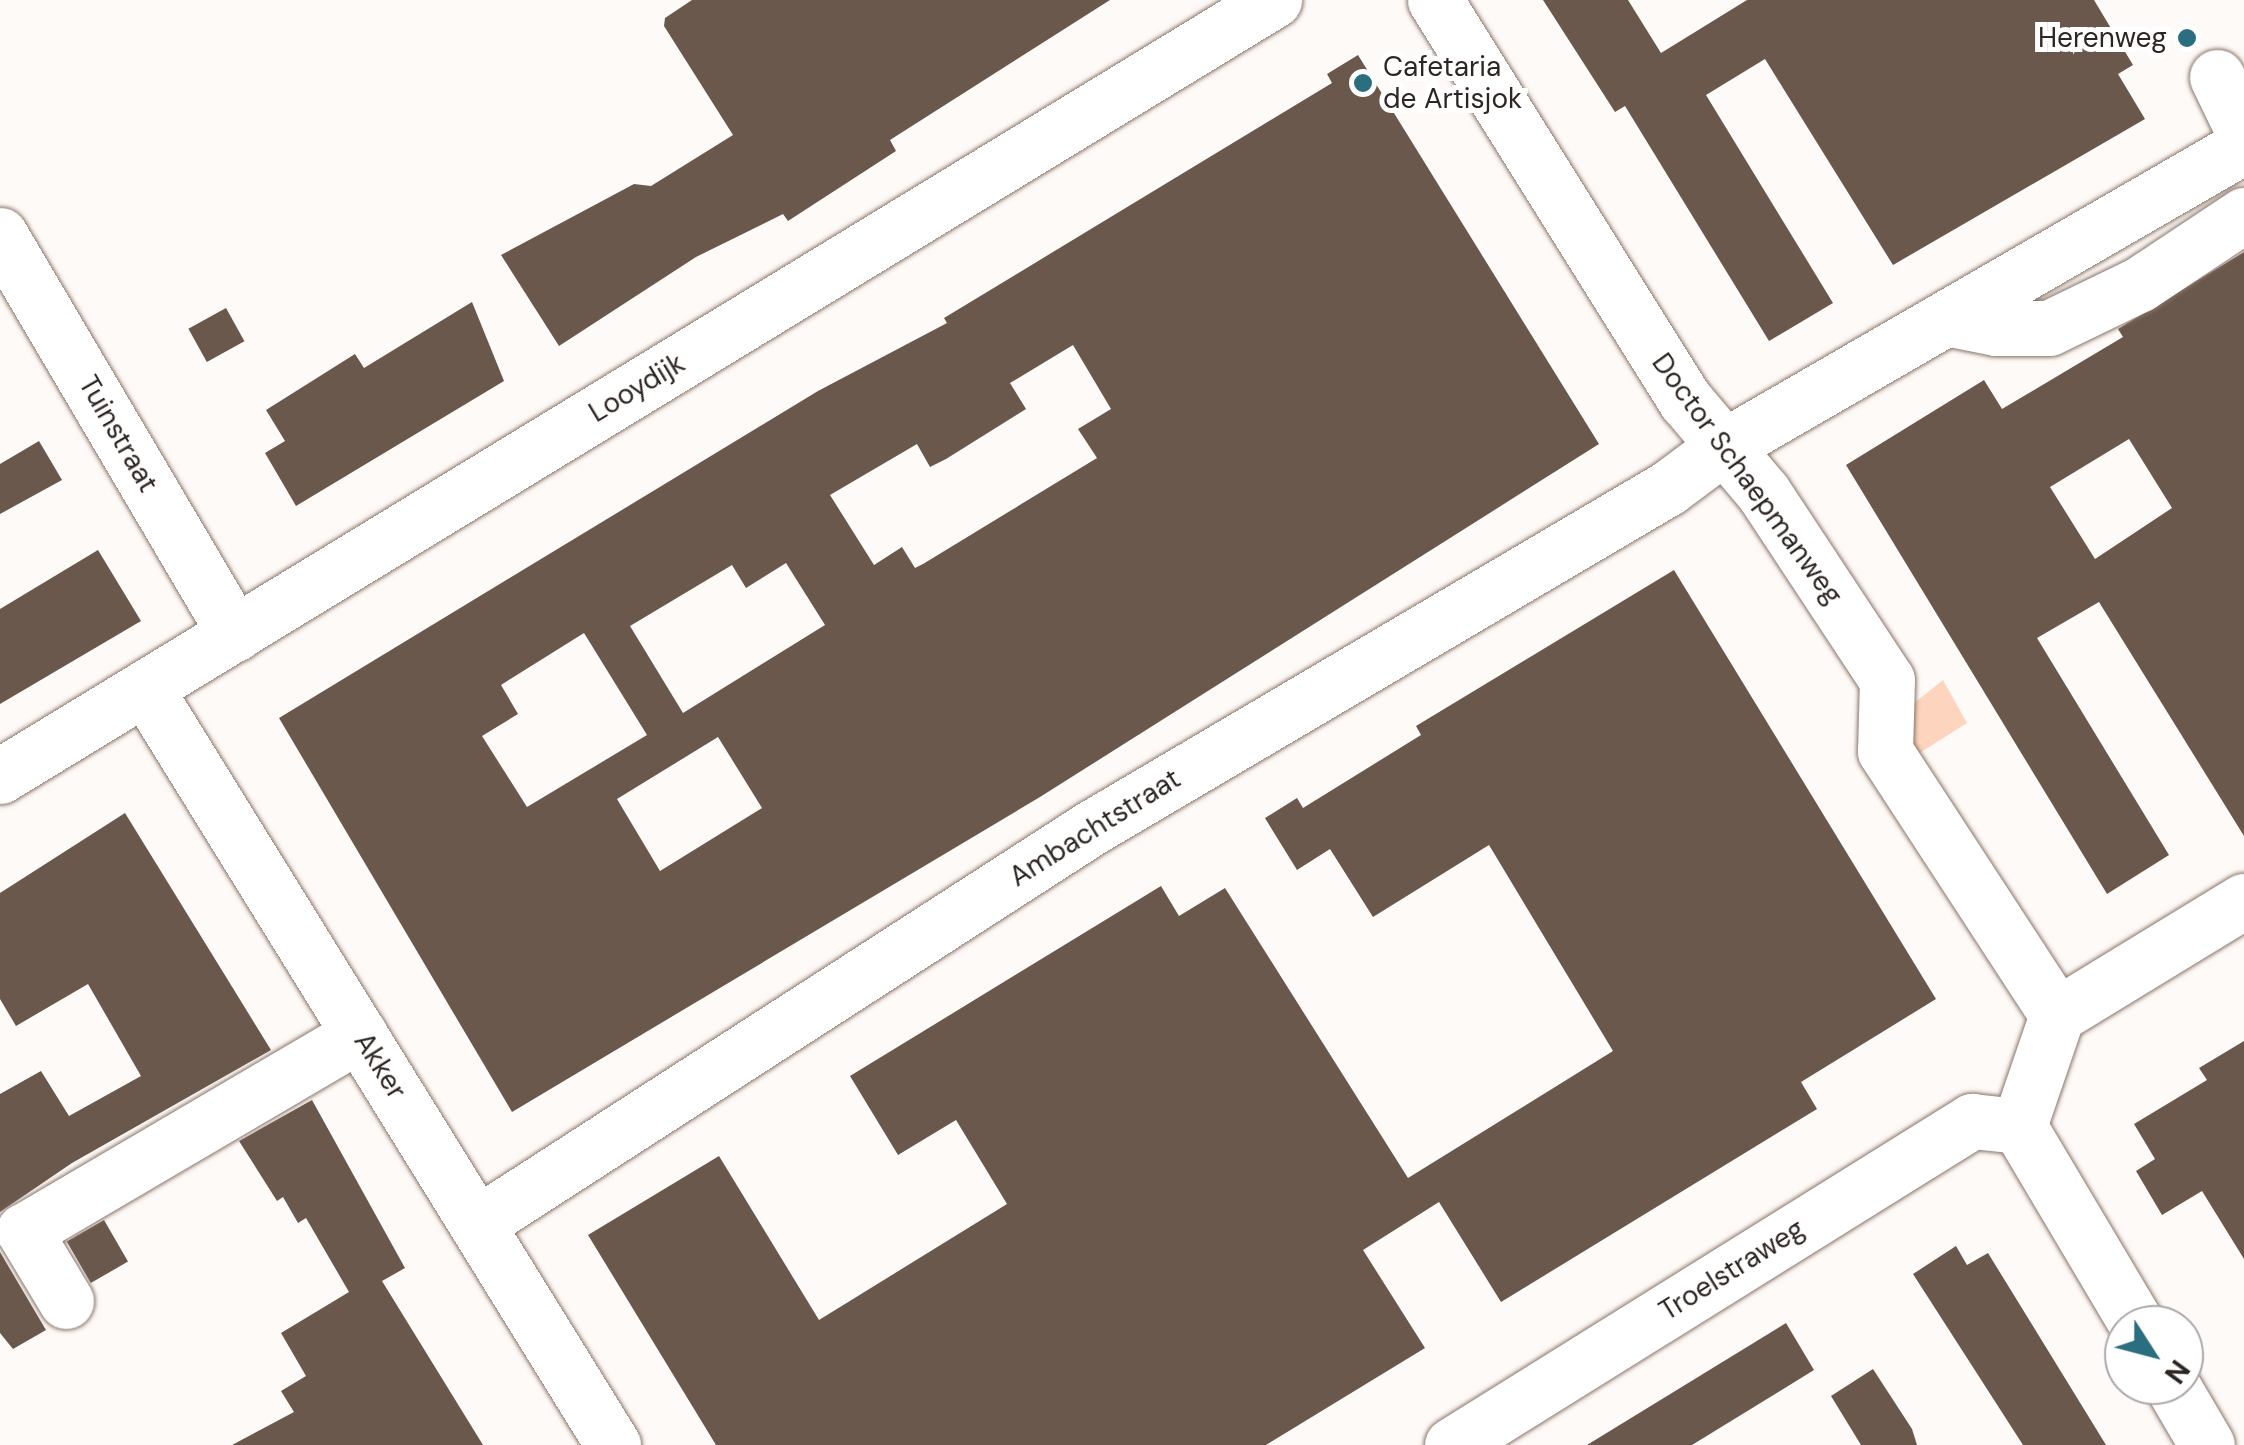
<!DOCTYPE html>
<html>
<head>
<meta charset="utf-8">
<style>
  body { margin:0 }
  #map { position:relative; width:2244px; height:1445px; overflow:hidden; background:#fefaf7; font-family:"DM Sans",sans-serif }
  div>[style] { position:absolute }
  .green>* { inset:0; background:#fdd5be }
  .building>* { inset:0; background:#6a584d; transform-origin:0 0 }
  .roads { filter:drop-shadow(0 0 2px #89756a) drop-shadow(0 0 2px #89756a) }
  .minor>* { height:55px; margin:-27.5px; padding:0 27.5px; transform-origin:27.5px; border-radius:27.5px; background:#fff }
  .dots>* { width:28px; height:28px; translate:-50% -50%; box-sizing:border-box; border:5px solid #fff; border-radius:50% }
  span { translate:-50% -50%; white-space:nowrap; text-align:center; line-height:1.15; -webkit-text-stroke:10px #fff; paint-order:stroke }
  .poi-label { font-size:28px; color:#2e2622 }
  .right { translate:-100% -50%; text-align:right }
  .left { translate:0 -50%; text-align:left }
  .street-label { font-size:28px; color:#2e2622 }
  .north { position:absolute; left:2104px; top:1305px; width:100px; height:100px; box-sizing:border-box; background:#fff; border:2px solid #aba8a7; border-radius:50%; rotate:126deg; font-size:28px; font-weight:700; line-height:40px; text-align:center; color:#2e2622 }
  .north::after { content:''; display:block; margin:auto; width:35px; height:45px; background:#2a6e7f; clip-path:polygon(50% 0,100% 100%,50% 72%,0 100%) }
</style>
</head>
<body>
<div id="map">
  <div class="green">
    <div style="clip-path:polygon(1943px 680px,1967px 723px,1915px 756px,1903px 712px)"></div>
  </div>
  <div class="building">
    <div style="clip-path:polygon(692px 0,1110px 0,890px 140px,896px 151px,788px 221px,783px 214px,696px 257px,559px 346px,501px 255px,634px 184px,651px 186px,733px 135px,664px 26px,665px 18px)"></div>
    <div style="clip-path:polygon(1543px 0,1628px 0,1661px 53px,1747px 0,2094px 0,2133px 65px,2118px 74px,2145px 119px,1893px 265px,1765px 59px,1706px 95px,1833px 303px,1769px 341px,1625px 106px,1615px 112px)"></div>
    <div style="clip-path:polygon(evenodd,1358px 55px,1599px 444px,1040px 797px,512px 1112px,279px 718px,818px 391px,947px 323px,944px 318px,1332px 83px,1327px 74px,1358px 55px,1073px 345px,1111px 409px,1078px 429px,1097px 458px,923px 564px,915px 568px,902px 547px,874px 565px,830px 495px,917px 444px,930px 467px,946px 459px,1026px 409px,1010px 383px,1073px 345px,1358px 55px,786px 563px,825px 625px,683px 713px,630px 626px,732px 565px,746px 588px,786px 563px,1358px 55px,584px 633px,647px 735px,527px 807px,482px 736px,518px 714px,501px 685px,584px 633px,1358px 55px,718px 737px,762px 808px,660px 871px,617px 799px,718px 737px)"></div>
    <div style="clip-path:polygon(evenodd,2244px 252px,2244px 836px,2099px 602px,2037px 638px,2169px 855px,2107px 894px,1846px 465px,1984px 380px,2002px 409px,2123px 337px,2118px 329px,2244px 252px,2129px 439px,2172px 508px,2095px 559px,2050px 487px,2129px 439px)"></div>
    <div style="clip-path:polygon(472px 302px,504px 381px,296px 506px,265px 453px,285px 441px,266px 410px,355px 354px,364px 368px)"></div>
    <div style="left:226px;top:308px;width:38px;height:43px;rotate:61deg"></div>
    <div style="clip-path:polygon(39px 441px,62px 480px,0 514px,0 464px)"></div>
    <div style="clip-path:polygon(98px 550px,141px 621px,0 704px,0 609px)"></div>
    <div style="clip-path:polygon(1674px 570px,1936px 999px,1801px 1082px,1817px 1109px,1501px 1302px,1439px 1202px,1363px 1250px,1425px 1348px,1266px 1445px,716px 1445px,588px 1235px,719px 1156px,819px 1320px,1007px 1204px,956px 1120px,898px 1155px,850px 1076px,1161px 886px,1179px 916px,1225px 888px,1408px 1178px,1613px 1051px,1489px 845px,1373px 917px,1330px 849px,1297px 870px,1265px 818px,1297px 798px,1303px 808px,1421px 735px,1416px 726px)"></div>
    <div style="clip-path:polygon(125px 813px,271px 1050px,72px 1163px,0 1212px,0 1094px,41px 1071px,69px 1116px,141px 1076px,88px 984px,16px 1026px,0 999px,0 893px)"></div>
    <div style="clip-path:polygon(2244px 1041px,2244px 1259px,2202px 1191px,2162px 1215px,2136px 1171px,2155px 1159px,2134px 1124px,2207px 1080px,2199px 1068px)"></div>
    <div style="clip-path:polygon(312px 1100px,405px 1268px,382px 1281px,483px 1445px,232px 1445px,294px 1412px,281px 1391px,306px 1376px,281px 1333px,349px 1292px,306px 1218px,298px 1223px,283px 1197px,277px 1201px,239px 1141px)"></div>
    <div style="left:104px;top:1220px;width:48px;height:43px;rotate:60deg"></div>
    <div style="clip-path:polygon(1956px 1246px,1967px 1265px,1988px 1253px,2106px 1445px,2023px 1445px,1913px 1274px)"></div>
    <div style="clip-path:polygon(0 1252px,46px 1330px,13px 1349px,0 1333px)"></div>
    <div style="clip-path:polygon(1786px 1323px,1814px 1370px,1692px 1445px,1587px 1445px)"></div>
    <div style="clip-path:polygon(1873px 1369px,1912px 1429px,1917px 1445px,1861px 1445px,1831px 1396px)"></div>
  </div>
  <div class="roads">
    <div class="minor">
      <div style="left:1435px;top:0;width:473px;rotate:58deg"></div>
      <div style="left:1686px;top:401px;width:119px;rotate:49.8deg"></div>
      <div style="left:1763px;top:492px;width:225px;rotate:56.6deg"></div>
      <div style="left:1887px;top:680px;width:71px;rotate:91.6deg"></div>
      <div style="left:1885px;top:751px;width:315px;rotate:56.9deg"></div>
      <div style="left:2217px;top:77px;width:62px;rotate:64.3deg"></div>
      <div style="left:0;top:235px;width:463px;rotate:59.5deg"></div>
      <div style="left:1951px;top:319px;width:46px;rotate:11.3deg"></div>
      <div style="left:1996px;top:328px;width:53px"></div>
      <div style="left:2049px;top:328px;width:101px;rotate:-25.8deg"></div>
      <div style="left:2140px;top:284px;width:125px;rotate:-33.6deg"></div>
      <div style="left:145px;top:688px;width:890px;rotate:58.27deg"></div>
      <div style="left:0;top:776px;width:1492px;rotate:-31.35deg"></div>
      <div style="left:2057px;top:1015px;width:219px;rotate:-31.4deg"></div>
      <div style="left:2019px;top:1126px;width:231px;rotate:59.3deg"></div>
      <div style="left:2019px;top:1126px;width:117px;rotate:-71.1deg"></div>
      <div style="left:477px;top:1224px;width:731px;rotate:-32.82deg"></div>
      <div style="left:1091px;top:828px;width:670px;rotate:-30.51deg"></div>
      <div style="left:1668px;top:488px;width:69px;rotate:-36.7deg"></div>
      <div style="left:1723px;top:447px;width:602px;rotate:-30.02deg"></div>
      <div style="left:66px;top:1301px;width:82px;rotate:-121deg"></div>
      <div style="left:24px;top:1231px;width:389px;rotate:-30.4deg"></div>
      <div style="left:2172px;top:1385px;width:69px;rotate:59.7deg"></div>
      <div style="left:1452px;top:1445px;width:613px;rotate:-31.93deg"></div>
      <div style="left:1972px;top:1121px;width:47px;rotate:6.1deg"></div>
    </div>
  </div>
  <div class="dots">
    <div style="left:2187px;top:38px;background:#2a6e7f"></div>
    <div style="left:1363px;top:83px;background:#2a6e7f"></div>
  </div>
  <div class="poi-label">
    <span class="right" style="left:2167px;top:38px">Herenweg</span>
    <span class="left" style="left:1383px;top:83px">Cafetaria<br>de Artisjok</span>
  </div>
  <div class="street-label">
    <span style="left:637px;top:388px;rotate:-31deg">Looydijk</span>
    <span style="left:118px;top:434px;rotate:60deg">Tuinstraat</span>
    <span style="left:1747px;top:479px;rotate:54deg">Doctor Schaepmanweg</span>
    <span style="left:1095px;top:828px;rotate:-32deg">Ambachtstraat</span>
    <span style="left:380px;top:1066px;rotate:58deg">Akker</span>
    <span style="left:1732px;top:1270px;rotate:-32deg">Troelstraweg</span>
  </div>
  <div class="north">N</div>
</div>
</body>
</html>
